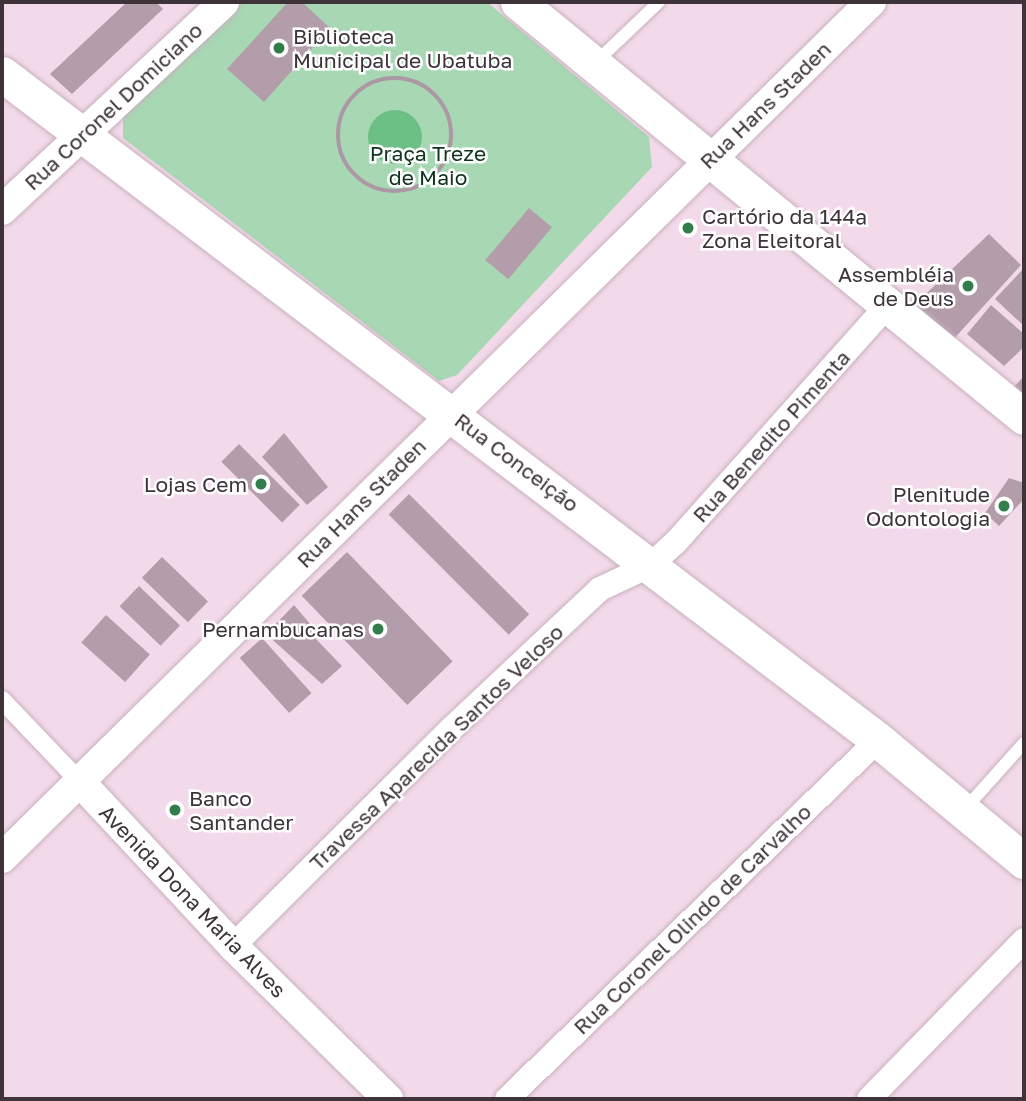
<!DOCTYPE html>
<html>
<head>
<meta charset="utf-8">
<style>
  body { margin:0 }
  #map { position:relative; width:1026px; height:1101px; overflow:hidden; background:#f3daea; font-family:"Golos Text",sans-serif }
  div>[style] { position:absolute }
  .green>* { inset:0; background:#a7d7b3 }
  .water>* { inset:0; background:#6cbf85 }
  .round { border-radius:50% }
  .building>* { inset:0; background:#b49dab; transform-origin:0 0 }
  .path>* { height:4.5px; margin-top:-2.25px; transform-origin:0; background:repeating-linear-gradient(90deg,#ab98a4 0 3.5px,transparent 0 8.5px) }
  .path>.ring { margin:-2.25px; padding:0; box-sizing:content-box; background:none; border:4.5px solid #ab98a4; border-radius:50% }
  .roads { filter:drop-shadow(0 0 2px #c8b0bf) drop-shadow(0 0 2px #c8b0bf) }
  .service>* { height:12px; margin:-6px; padding:0 6px; transform-origin:6px; border-radius:6px; background:#fff }
  .pedestrian>* { height:18px; margin:-9px; padding:0 9px; transform-origin:9px; border-radius:9px; background:#fff }
  .minor>* { height:24px; margin:-12px; padding:0 12px; transform-origin:12px; border-radius:12px; background:#fff }
  .tertiary>* { height:30px; margin:-15px; padding:0 15px; transform-origin:15px; border-radius:15px; background:#fff }
  .secondary>* { height:35px; margin:-17.5px; padding:0 17.5px; transform-origin:17.5px; border-radius:17.5px; background:#fff }
  .dots>* { width:19px; height:19px; translate:-50% -50%; box-sizing:border-box; border:4px solid #fff; border-radius:50% }
  span { translate:-50% -50%; white-space:nowrap; text-align:center; line-height:1.15; -webkit-text-stroke:5px #fff; paint-order:stroke }
  .poi-label { font-size:21px; color:#3d3339 }
  .left { translate:0 -50%; text-align:left }
  .right { translate:-100% -50%; text-align:right }
  .street-label { font-size:21px; color:#3d3339 }
  .park-label { font-size:21px; color:#10331c }
  .frame { position:absolute; inset:0; border:4px solid #3d3339; pointer-events:none }
</style>
</head>
<body>
<div id="map">
  <div class="green">
    <div style="clip-path:polygon(243px 2px,487px 2px,649px 137px,652px 167px,457px 375px,439px 381px,123px 138px,123px 114px)"></div>
  </div>
  <div class="water">
    <div class="round" style="left:368px;top:110px;width:54px;height:54px"></div>
  </div>
  <div class="building">
    <div style="clip-path:polygon(127px 2px,156px 2px,163px 9px,72px 94px,50px 74px)"></div>
    <div style="clip-path:polygon(288px 2px,302px 2px,330px 28px,264px 102px,227px 69px)"></div>
    <div style="left:529px;top:208px;width:30px;height:68px;rotate:40deg"></div>
    <div style="clip-path:polygon(989px 234px,1021px 265px,951px 342px,912px 307px)"></div>
    <div style="clip-path:polygon(1024px 268px,1024px 326px,995px 299px)"></div>
    <div style="clip-path:polygon(991px 305px,1024px 334px,1024px 347px,1004px 366px,967px 334px)"></div>
    <div style="clip-path:polygon(1024px 376px,1024px 400px,1012px 389px)"></div>
    <div style="clip-path:polygon(284px 433px,328px 487px,307px 505px,262px 457px)"></div>
    <div style="left:239px;top:444px;width:86px;height:25px;rotate:45deg"></div>
    <div style="clip-path:polygon(1009px 478px,1024px 483px,1024px 499px,999px 526px,985px 513px)"></div>
    <div style="left:409px;top:494px;width:170px;height:29px;rotate:45deg"></div>
    <div style="left:347px;top:552px;width:152px;height:63px;rotate:46deg"></div>
    <div style="left:162px;top:557px;width:64px;height:29px;rotate:44deg"></div>
    <div style="left:139px;top:586px;width:57px;height:28px;rotate:44deg"></div>
    <div style="clip-path:polygon(294px 605px,317px 632px,315px 638px,342px 666px,322px 684px,266px 634px)"></div>
    <div style="left:106px;top:615px;width:59px;height:37px;rotate:42deg"></div>
    <div style="left:262px;top:638px;width:74px;height:30px;rotate:48deg"></div>
  </div>
  <div class="path">
    <div class="ring" style="left:338px;top:78px;width:109.5px;height:109.5px"></div>
  </div>
  <div class="roads">
    <div class="service">
      <div style="left:596px;top:62px;width:87px;rotate:-43.6deg"></div>
      <div style="left:964px;top:810px;width:90px;rotate:-48.2deg"></div>
    </div>
    <div class="pedestrian">
      <div style="left:2px;top:700px;width:115px;rotate:46.4deg"></div>
    </div>
    <div class="minor">
      <div style="left:233px;top:946px;width:309px;rotate:-44.9deg"></div>
      <div style="left:452px;top:728px;width:203px;rotate:-43.2deg"></div>
      <div style="left:600px;top:589px;width:56px;rotate:-25.2deg"></div>
      <div style="left:651px;top:565px;width:33px;rotate:-43deg"></div>
      <div style="left:675px;top:543px;width:319px;rotate:-48.2deg"></div>
      <div style="left:507px;top:1099px;width:516px;rotate:-44.06deg"></div>
      <div style="left:869px;top:1099px;width:222px;rotate:-45.7deg"></div>
    </div>
    <div class="tertiary">
      <div style="left:2px;top:210px;width:304px;rotate:-43.1deg"></div>
      <div style="left:81px;top:783px;width:223px;rotate:47deg"></div>
      <div style="left:233px;top:946px;width:218px;rotate:44.6deg"></div>
      <div style="left:2px;top:858px;width:1220px;rotate:-44.57deg"></div>
    </div>
    <div class="secondary">
      <div style="left:518px;top:2px;width:654px;rotate:39.36deg"></div>
      <div style="left:2px;top:74px;width:1100px;rotate:37.24deg"></div>
      <div style="left:878px;top:740px;width:190px;rotate:39.7deg"></div>
    </div>
  </div>
  <div class="dots">
    <div style="left:279px;top:48px;background:#317d4b"></div>
    <div style="left:688px;top:228px;background:#317d4b"></div>
    <div style="left:968px;top:286px;background:#317d4b"></div>
    <div style="left:261px;top:484px;background:#317d4b"></div>
    <div style="left:1004px;top:506px;background:#317d4b"></div>
    <div style="left:378px;top:629px;background:#317d4b"></div>
    <div style="left:175px;top:810px;background:#317d4b"></div>
  </div>
  <div class="poi-label">
    <span class="left" style="left:293px;top:48px">Biblioteca<br>Municipal de Ubatuba</span>
    <span class="left" style="left:702px;top:228px">Cartório da 144ª<br>Zona Eleitoral</span>
    <span class="right" style="left:954px;top:286px">Assembléia<br>de Deus</span>
    <span class="right" style="left:247px;top:484px">Lojas Cem</span>
    <span class="right" style="left:990px;top:506px">Plenitude<br>Odontologia</span>
    <span class="right" style="left:364px;top:629px">Pernambucanas</span>
    <span class="left" style="left:189px;top:810px">Banco<br>Santander</span>
  </div>
  <div class="street-label">
    <span style="left:765px;top:105px;rotate:-44deg">Rua Hans Staden</span>
    <span style="left:113px;top:106px;rotate:-43deg">Rua Coronel Domiciano</span>
    <span style="left:771px;top:436px;rotate:-48deg">Rua Benedito Pimenta</span>
    <span style="left:517px;top:462px;rotate:37deg">Rua Conceição</span>
    <span style="left:361px;top:503px;rotate:-45deg">Rua Hans Staden</span>
    <span style="left:436px;top:747px;rotate:-44deg">Travessa Aparecida Santos Veloso</span>
    <span style="left:193px;top:901px;rotate:46deg">Avenida Dona Maria Alves</span>
    <span style="left:692px;top:919px;rotate:-44deg">Rua Coronel Olindo de Carvalho</span>
  </div>
  <div class="park-label">
    <span style="left:428px;top:165px">Praça Treze<br>de Maio</span>
  </div>
  <div class="frame"></div>
</div>
</body>
</html>
